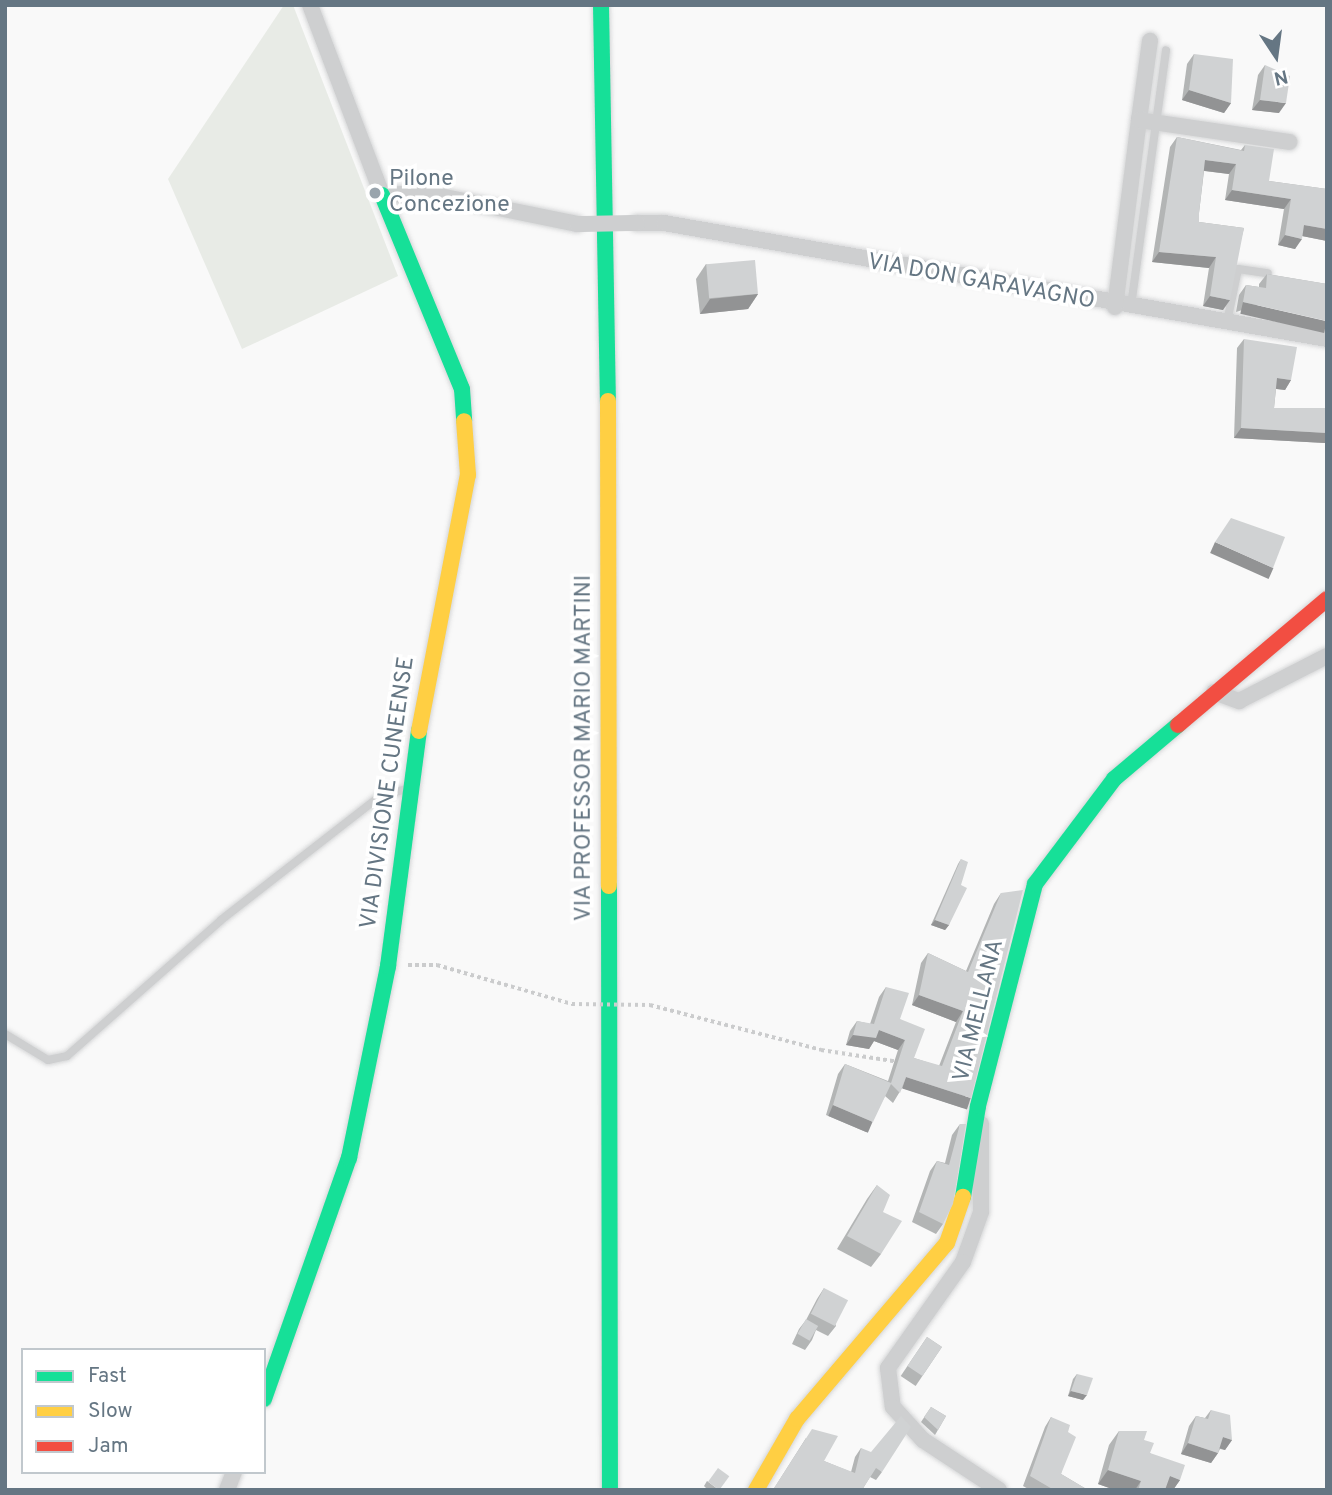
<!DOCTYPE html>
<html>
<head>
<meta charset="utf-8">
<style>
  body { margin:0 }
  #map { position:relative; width:1332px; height:1495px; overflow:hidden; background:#f9f9f9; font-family:Overpass,sans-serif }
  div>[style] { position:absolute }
  .green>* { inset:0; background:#e8ebe6 }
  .path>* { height:3.5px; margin-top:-1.75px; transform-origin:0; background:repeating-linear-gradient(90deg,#cbcccd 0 3.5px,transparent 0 7px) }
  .roads { filter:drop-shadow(0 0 2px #d5d6d7) drop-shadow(0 0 2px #d5d6d7) }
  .lane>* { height:8px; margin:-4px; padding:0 4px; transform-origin:4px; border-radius:4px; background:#cecfd0 }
  .street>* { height:16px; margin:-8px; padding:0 8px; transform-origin:8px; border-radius:8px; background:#cecfd0 }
  .fast>* { height:16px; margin:-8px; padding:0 8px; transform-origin:8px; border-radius:8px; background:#16e098 }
  .slow>* { height:16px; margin:-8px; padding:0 8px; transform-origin:8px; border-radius:8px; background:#ffcf43 }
  .jam>* { height:16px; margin:-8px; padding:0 8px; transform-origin:8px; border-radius:8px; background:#f24e42 }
  .path-bridge>* { height:3.5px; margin-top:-1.75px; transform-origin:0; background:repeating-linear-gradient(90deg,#cbcccd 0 3.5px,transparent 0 7px) }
  .street-bridge>* { height:16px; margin:-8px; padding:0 8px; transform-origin:8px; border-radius:8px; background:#cecfd0 }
  .wall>* { inset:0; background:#b3b5b5; transform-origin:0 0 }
  .shaded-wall>* { inset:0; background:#929394; transform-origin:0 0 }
  .building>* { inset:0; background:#d0d2d3; transform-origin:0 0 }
  .dots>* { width:19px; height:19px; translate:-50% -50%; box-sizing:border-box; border:4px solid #fff; border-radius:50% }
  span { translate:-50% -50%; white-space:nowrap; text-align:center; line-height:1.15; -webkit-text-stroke:7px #fff; paint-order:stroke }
  .poi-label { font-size:23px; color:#657683 }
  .left { translate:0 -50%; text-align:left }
  .street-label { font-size:23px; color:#657683 }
  .frame { position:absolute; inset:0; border:7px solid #657683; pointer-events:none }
  .legend { position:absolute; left:21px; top:1348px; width:245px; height:126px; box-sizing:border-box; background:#fff; border:2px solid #c1c8cd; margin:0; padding:9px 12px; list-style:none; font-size:21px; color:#657683 }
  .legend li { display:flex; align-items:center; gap:14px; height:35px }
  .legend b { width:35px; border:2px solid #c1c8cd }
  .north { position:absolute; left:1241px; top:21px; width:70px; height:70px; -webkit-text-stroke:5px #fff; paint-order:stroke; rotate:167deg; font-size:19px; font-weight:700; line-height:28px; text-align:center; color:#657683 }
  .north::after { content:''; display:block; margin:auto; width:24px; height:32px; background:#657683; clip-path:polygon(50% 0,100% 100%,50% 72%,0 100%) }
</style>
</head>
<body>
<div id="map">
  <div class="green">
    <div style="clip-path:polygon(284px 5px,293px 5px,398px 276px,242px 349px,168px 179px)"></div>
  </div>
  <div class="path">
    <div style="left:408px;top:965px;width:29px"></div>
    <div style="left:437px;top:965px;width:141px;rotate:16.1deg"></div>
    <div style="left:650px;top:1005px;width:177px;rotate:14.7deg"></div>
    <div style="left:821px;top:1050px;width:79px;rotate:8.7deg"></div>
  </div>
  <div class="roads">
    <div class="lane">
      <div style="left:1131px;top:306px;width:258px;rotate:-82.2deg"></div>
      <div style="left:1227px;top:322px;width:54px;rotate:-78.3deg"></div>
      <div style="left:1238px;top:269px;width:30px;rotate:8deg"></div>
      <div style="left:5px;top:1034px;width:50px;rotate:31.2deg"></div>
      <div style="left:48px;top:1060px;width:19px;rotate:-12deg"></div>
      <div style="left:67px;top:1056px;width:205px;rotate:-41.4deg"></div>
      <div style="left:221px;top:920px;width:202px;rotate:-37.9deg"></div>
      <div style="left:380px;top:796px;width:27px;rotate:-15deg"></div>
    </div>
    <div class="street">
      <div style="left:310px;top:5px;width:203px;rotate:69.2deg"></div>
      <div style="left:382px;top:195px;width:43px;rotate:-2.7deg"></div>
      <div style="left:425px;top:193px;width:155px;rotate:11.5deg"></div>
      <div style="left:1139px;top:120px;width:80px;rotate:-82.1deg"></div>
      <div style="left:637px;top:223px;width:27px"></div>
      <div style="left:664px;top:223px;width:673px;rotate:9.92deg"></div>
      <div style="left:1115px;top:307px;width:189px;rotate:-82.7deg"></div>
      <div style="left:1139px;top:120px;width:152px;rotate:8.3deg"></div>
      <div style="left:1214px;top:692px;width:27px;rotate:20deg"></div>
      <div style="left:1239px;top:701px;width:99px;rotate:-27.1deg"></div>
      <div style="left:981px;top:1124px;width:88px;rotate:90deg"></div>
      <div style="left:981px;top:1212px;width:53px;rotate:109.8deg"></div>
      <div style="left:963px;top:1262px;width:130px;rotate:125.3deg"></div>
      <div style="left:888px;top:1368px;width:39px;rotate:83deg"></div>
      <div style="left:893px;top:1407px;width:45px;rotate:47.7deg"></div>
      <div style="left:923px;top:1440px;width:91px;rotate:33.3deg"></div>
      <div style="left:227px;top:1490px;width:19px;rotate:-69deg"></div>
    </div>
    <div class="fast">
      <div style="left:601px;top:5px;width:396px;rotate:89deg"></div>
      <div style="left:382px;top:195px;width:210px;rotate:67.6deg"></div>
      <div style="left:462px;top:389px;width:32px;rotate:86deg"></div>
      <div style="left:609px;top:886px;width:604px;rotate:89.91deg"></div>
      <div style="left:963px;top:1197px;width:92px;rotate:-80.6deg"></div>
      <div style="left:978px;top:1106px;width:229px;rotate:-75.6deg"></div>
      <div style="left:1035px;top:884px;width:131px;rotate:-53deg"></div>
      <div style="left:1114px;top:779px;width:84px;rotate:-40.2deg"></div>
      <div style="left:264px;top:1399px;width:256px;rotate:-70.6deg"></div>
      <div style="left:349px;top:1158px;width:196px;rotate:-78.5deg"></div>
      <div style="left:388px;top:966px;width:237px;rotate:-82.5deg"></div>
    </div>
    <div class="slow">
      <div style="left:608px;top:401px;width:485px;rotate:89.9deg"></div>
      <div style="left:419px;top:731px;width:261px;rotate:-79.2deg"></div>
      <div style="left:468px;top:475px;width:54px;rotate:-94.2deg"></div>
      <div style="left:756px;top:1490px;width:82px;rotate:-60deg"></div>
      <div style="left:797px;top:1419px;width:231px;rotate:-49.6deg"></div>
      <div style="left:947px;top:1243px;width:49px;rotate:-70.8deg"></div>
    </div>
    <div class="jam">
      <div style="left:1178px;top:725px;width:195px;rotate:-40.2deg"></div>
    </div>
  </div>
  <div class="path-bridge">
    <div style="left:572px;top:1004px;width:78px;rotate:0.7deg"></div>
  </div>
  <div class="street-bridge">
    <div style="left:577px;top:224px;width:60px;rotate:-1deg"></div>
  </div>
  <div class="wall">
    <div style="clip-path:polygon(1194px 54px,1231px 103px,1224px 113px,1182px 100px,1187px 64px)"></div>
    <div style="clip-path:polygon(1265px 65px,1279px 113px,1252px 110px,1258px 75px)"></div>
    <div style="clip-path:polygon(1177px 137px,1241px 150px,1245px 145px,1269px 181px,1327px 189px,1327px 241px,1302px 236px,1295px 249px,1278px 245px,1284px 209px,1225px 200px,1229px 174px,1204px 171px,1199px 213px,1199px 222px,1244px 228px,1223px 310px,1203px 306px,1209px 268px,1152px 262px,1170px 147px)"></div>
    <div style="clip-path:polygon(706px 264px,758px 294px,748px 309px,700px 314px,696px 279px)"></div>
    <div style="clip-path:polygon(1267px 274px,1327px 284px,1236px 312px,1239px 295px,1246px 285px,1259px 287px,1259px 284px)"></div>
    <div style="clip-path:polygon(1244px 339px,1291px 380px,1285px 390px,1276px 389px,1274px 408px,1327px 408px,1327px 470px,1325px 443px,1234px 438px,1237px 348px)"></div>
    <div style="clip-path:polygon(961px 859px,949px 925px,945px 930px,931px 925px,958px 864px)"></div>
    <div style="clip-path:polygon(1001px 893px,963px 1108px,902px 1088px,893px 1103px,885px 1096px,866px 1132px,826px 1115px,838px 1074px,845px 1064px,888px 1081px,898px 1050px,874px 1041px,869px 1049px,846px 1045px,850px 1031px,857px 1021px,870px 1024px,879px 997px,886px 987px,900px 1019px,914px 1058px,939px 1066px,956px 1022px,912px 1005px,921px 963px,928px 953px,966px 971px,994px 904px)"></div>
    <div style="clip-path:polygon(960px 1124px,943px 1224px,936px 1234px,912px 1222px,930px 1171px,937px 1161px,945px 1163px,952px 1135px)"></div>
    <div style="clip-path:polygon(877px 1185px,883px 1212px,881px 1254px,871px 1267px,837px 1249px,867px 1199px)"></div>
    <div style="clip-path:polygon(824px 1288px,836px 1326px,828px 1336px,816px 1330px,812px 1340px,805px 1350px,792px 1344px,799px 1329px,806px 1320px,817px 1299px)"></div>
    <div style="left:927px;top:1337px;width:18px;height:47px;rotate:34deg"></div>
    <div style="clip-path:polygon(1077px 1374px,1083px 1400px,1068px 1396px,1073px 1379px)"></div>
    <div style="clip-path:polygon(931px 1407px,946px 1416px,935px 1435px,921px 1422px)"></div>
    <div style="clip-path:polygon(1211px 1410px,1232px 1440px,1225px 1450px,1220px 1449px,1218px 1453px,1211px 1463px,1181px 1454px,1189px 1426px,1196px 1416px,1205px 1418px)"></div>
    <div style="clip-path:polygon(1051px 1417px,1068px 1432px,1061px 1474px,1088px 1490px,1030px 1490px,1023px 1486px,1045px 1427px)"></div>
    <div style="clip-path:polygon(1119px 1431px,1144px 1440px,1150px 1453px,1180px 1480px,1173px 1490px,1115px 1490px,1098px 1484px,1109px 1445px)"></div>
    <div style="clip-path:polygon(806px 1438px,824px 1461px,851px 1472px,855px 1457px,861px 1448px,882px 1472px,876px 1480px,870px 1477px,862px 1490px,773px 1490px)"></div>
    <div style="clip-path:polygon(707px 1481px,719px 1490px,708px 1490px,704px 1486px)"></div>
  </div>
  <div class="shaded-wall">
    <div style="clip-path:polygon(1189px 90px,1231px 103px,1224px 113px,1182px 100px)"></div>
    <div style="clip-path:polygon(1260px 100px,1286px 103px,1279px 113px,1252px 110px)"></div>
    <div style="clip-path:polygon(1205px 160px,1236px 164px,1229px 174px,1198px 170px)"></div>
    <div style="clip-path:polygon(1232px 190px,1291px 199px,1284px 209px,1225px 200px)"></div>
    <div style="clip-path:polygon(1304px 225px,1327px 229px,1327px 241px,1297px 235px)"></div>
    <div style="clip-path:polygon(1285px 235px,1302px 239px,1295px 249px,1278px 245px)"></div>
    <div style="clip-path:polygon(1159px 252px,1216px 257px,1209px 268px,1152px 262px)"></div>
    <div style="clip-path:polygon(758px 294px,748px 309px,700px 314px,710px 299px)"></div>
    <div style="clip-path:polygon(1210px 296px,1230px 300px,1223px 310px,1203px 306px)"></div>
    <div style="left:1243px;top:302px;width:86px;height:12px;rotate:13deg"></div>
    <div style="clip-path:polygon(1277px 378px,1291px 380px,1285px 390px,1270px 388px)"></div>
    <div style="clip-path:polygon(1241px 428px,1327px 433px,1327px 441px,1325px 443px,1234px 438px)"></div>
    <div style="left:1215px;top:542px;width:64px;height:12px;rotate:24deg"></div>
    <div style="clip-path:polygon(935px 920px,949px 925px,945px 930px,931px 925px)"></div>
    <div style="clip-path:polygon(919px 995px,963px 1011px,956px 1022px,912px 1005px)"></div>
    <div style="clip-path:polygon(879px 1030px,905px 1040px,898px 1050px,874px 1041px,869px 1049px,846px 1045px,853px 1035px)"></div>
    <div style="left:906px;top:1077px;width:68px;height:12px;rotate:18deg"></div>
    <div style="left:833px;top:1105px;width:43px;height:12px;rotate:23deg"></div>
    <div style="clip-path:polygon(1071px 1391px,1087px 1395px,1083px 1400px,1068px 1396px)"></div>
    <div style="clip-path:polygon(1223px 1437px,1232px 1440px,1225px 1450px,1216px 1447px)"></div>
    <div style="clip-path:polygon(1188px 1443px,1218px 1453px,1211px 1463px,1181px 1454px)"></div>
    <div style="clip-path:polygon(1108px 1470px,1141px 1481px,1135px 1490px,1115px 1490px,1098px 1484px)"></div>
    <div style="clip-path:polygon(1170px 1476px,1180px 1480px,1173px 1490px,1160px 1490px)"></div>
  </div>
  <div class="building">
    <div style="clip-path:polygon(1194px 54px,1233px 59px,1231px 103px,1189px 90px)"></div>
    <div style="clip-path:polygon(1265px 65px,1290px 76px,1286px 103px,1260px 100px)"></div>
    <div style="clip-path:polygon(1177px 137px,1244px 151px,1245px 145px,1274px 149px,1269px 181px,1327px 189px,1327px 229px,1304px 225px,1302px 239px,1285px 235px,1291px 199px,1232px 190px,1236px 164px,1205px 160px,1199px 213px,1199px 222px,1244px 228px,1230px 300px,1210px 296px,1216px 257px,1159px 252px)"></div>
    <div style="left:755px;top:260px;width:34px;height:49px;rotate:85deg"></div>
    <div style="clip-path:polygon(1267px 274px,1327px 284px,1327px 321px,1243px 302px,1246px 285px,1266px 288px)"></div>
    <div style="clip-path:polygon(1244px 339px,1297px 347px,1291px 380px,1277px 378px,1274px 408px,1327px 408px,1327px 433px,1241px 428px)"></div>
    <div style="clip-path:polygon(1231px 518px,1285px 537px,1273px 568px,1215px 542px)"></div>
    <div style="clip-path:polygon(961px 859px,968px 862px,961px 885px,967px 888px,949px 925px,935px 920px)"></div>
    <div style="clip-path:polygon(1023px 890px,971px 1098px,906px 1077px,900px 1093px,891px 1084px,873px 1122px,833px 1105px,845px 1064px,891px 1083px,905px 1040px,879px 1030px,876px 1038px,853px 1035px,857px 1021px,874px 1024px,886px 987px,909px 993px,900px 1019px,925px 1029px,914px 1058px,942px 1066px,963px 1011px,919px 995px,928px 953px,968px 972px,1001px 893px)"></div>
    <div style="clip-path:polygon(960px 1124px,966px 1124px,953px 1204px,943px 1224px,919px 1212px,937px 1161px,949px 1165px)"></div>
    <div style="clip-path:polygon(877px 1185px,890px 1195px,883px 1212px,902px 1221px,881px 1254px,847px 1236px)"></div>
    <div style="left:824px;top:1288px;width:27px;height:29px;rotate:27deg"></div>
    <div style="left:806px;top:1319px;width:14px;height:17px;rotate:30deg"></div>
    <div style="left:927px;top:1337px;width:18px;height:35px;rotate:34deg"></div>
    <div style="clip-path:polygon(1077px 1374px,1093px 1378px,1087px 1395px,1071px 1391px)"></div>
    <div style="clip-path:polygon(931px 1407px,946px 1416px,938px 1430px,924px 1417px)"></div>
    <div style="clip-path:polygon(1211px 1410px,1230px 1415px,1232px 1440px,1223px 1437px,1218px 1453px,1188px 1443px,1196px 1416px,1208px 1419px)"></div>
    <div style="clip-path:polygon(901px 1416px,911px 1427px,882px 1472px,876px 1468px,862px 1490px,778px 1490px,774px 1488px,812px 1429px,838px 1436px,824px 1461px,855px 1473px,861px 1448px,871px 1452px)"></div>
    <div style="clip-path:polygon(1051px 1417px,1070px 1425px,1068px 1432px,1076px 1437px,1061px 1474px,1088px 1490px,1054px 1490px,1030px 1476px)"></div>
    <div style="clip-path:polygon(1119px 1431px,1147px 1431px,1144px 1440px,1154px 1443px,1150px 1453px,1185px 1465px,1180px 1480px,1170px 1476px,1165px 1490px,1138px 1490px,1141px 1481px,1108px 1470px)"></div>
    <div style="left:718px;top:1468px;width:14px;height:17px;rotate:36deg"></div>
  </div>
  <div class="dots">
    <div style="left:375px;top:193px;background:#99a4ac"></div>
  </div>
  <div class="poi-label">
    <span class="left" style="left:389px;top:193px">Pilone<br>Concezione</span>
  </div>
  <div class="street-label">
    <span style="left:981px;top:283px;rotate:10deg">VIA DON GARAVAGNO</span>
    <span style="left:585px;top:748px;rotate:-90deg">VIA PROFESSOR MARIO MARTINI</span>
    <span style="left:389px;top:793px;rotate:-82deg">VIA DIVISIONE CUNEENSE</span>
    <span style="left:980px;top:1011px;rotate:-76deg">VIA MELLANA</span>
  </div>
  <div class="frame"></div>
  <ul class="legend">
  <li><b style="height:9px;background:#16e098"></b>Fast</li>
  <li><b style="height:9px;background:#ffcf43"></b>Slow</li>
  <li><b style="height:9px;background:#f24e42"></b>Jam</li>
  </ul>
  <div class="north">N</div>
</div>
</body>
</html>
